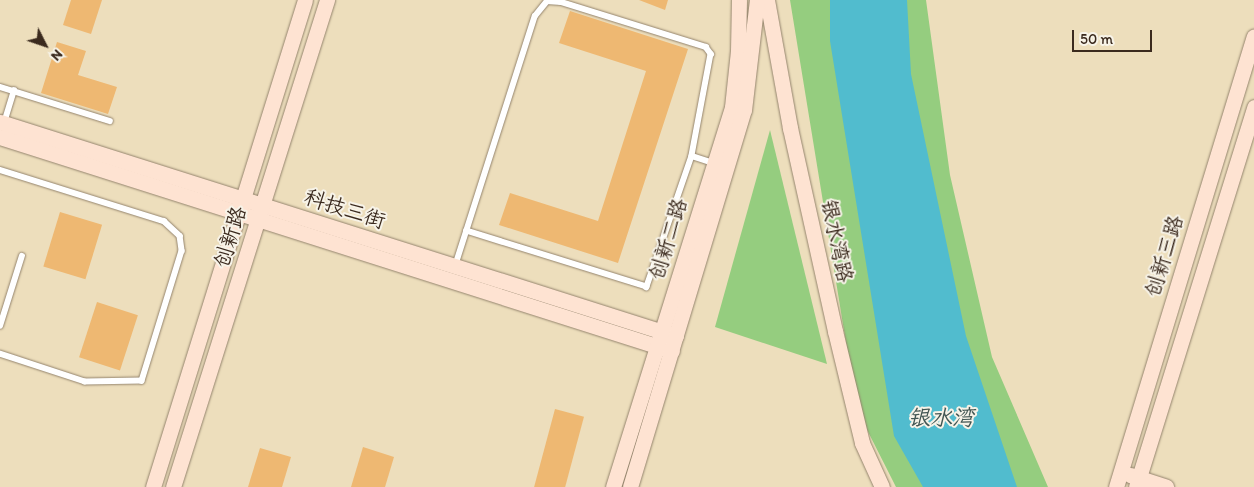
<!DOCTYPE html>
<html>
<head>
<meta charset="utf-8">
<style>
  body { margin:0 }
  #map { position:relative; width:1254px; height:487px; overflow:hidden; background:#eddebc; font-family:Itim,"LXGW WenKai TC",sans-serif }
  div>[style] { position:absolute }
  .green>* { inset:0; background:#95cd7f }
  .water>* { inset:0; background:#51bcce }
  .building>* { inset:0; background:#eeb872; transform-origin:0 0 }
  .roads { filter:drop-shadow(0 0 1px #94846d) drop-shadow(0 0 1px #94846d) }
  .lane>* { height:5.5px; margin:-2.75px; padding:0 2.75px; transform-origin:2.75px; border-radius:2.75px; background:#fff }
  .secondary>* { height:15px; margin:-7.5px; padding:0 7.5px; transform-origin:7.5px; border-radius:7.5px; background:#fee3d2 }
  span { translate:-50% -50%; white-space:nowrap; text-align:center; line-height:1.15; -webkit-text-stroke:4px #f7f3e8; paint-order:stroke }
  .street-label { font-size:21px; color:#3b2a1e }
  .water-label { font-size:22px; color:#425653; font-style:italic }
  .north { position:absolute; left:20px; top:20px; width:50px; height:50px; -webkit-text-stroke:4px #f7f3e8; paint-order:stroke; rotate:131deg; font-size:14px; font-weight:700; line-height:20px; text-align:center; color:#3b2a1e }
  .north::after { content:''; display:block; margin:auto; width:18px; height:22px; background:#3b2a1e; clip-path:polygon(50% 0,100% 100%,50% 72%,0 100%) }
  .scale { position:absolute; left:1072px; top:30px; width:80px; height:22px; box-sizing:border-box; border:2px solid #3b2a1e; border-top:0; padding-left:6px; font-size:15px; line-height:18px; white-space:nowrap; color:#3b2a1e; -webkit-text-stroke:4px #f7f3e8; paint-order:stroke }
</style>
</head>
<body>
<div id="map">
  <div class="green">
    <div style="clip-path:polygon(790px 0,926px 0,950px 175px,992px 357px,1048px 487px,896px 487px,857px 410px)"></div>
    <div style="clip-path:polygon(770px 130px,827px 364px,715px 327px)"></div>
  </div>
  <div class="water">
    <div style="clip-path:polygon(830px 0,907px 0,911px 74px,966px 336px,1017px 487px,923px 487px,894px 436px,830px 41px)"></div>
  </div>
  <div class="building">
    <div style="clip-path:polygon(71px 0,102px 0,91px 34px,63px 25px)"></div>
    <div style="clip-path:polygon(639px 0,668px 0,665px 10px)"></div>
    <div style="clip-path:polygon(570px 11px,688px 49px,618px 263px,499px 225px,510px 193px,598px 221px,646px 71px,559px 43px)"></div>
    <div style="clip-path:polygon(57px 42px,86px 51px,78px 75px,117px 87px,108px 114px,41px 93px)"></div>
    <div style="left:60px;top:212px;width:44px;height:57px;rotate:17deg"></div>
    <div style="left:97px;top:302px;width:43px;height:58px;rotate:18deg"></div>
    <div style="left:555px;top:409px;width:30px;height:82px;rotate:15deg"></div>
    <div style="clip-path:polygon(363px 447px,394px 457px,385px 487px,351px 487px)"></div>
    <div style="clip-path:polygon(260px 448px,291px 457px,282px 487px,248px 487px)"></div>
  </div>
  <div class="roads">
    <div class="lane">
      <div style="left:0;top:87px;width:115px;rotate:17.2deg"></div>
      <div style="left:4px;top:123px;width:34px;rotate:-73deg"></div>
      <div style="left:692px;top:156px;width:23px;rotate:18deg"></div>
      <div style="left:0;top:170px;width:172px;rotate:17.3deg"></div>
      <div style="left:164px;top:221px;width:22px;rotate:43deg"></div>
      <div style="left:180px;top:236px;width:15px;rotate:82deg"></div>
      <div style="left:182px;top:251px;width:136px;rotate:107.1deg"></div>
      <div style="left:142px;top:381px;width:57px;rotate:179deg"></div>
      <div style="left:85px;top:382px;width:89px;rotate:-161.8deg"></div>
      <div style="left:455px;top:266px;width:262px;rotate:-72.3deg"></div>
      <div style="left:535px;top:16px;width:19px;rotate:-51deg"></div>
      <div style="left:547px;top:1px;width:14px;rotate:4deg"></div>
      <div style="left:561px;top:2px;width:152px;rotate:17.2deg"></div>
      <div style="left:706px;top:47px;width:9px;rotate:54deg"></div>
      <div style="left:711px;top:54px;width:104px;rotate:100.6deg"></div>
      <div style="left:692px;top:156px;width:139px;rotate:109deg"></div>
      <div style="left:647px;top:287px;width:189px;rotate:-162.8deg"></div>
      <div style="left:0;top:326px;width:73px;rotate:-72.6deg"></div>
    </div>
    <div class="secondary">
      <div style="left:767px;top:0;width:130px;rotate:79.8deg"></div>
      <div style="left:790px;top:128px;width:208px;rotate:77.5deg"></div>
      <div style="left:835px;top:331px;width:115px;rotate:76.4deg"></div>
      <div style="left:862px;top:443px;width:48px;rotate:65.6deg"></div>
      <div style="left:0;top:122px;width:709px;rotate:17.57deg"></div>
      <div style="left:0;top:137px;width:705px;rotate:17.66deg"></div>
      <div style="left:1130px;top:475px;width:38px;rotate:18deg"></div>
      <div style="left:153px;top:487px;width:510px;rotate:-72.67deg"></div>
      <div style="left:173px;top:487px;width:511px;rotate:-72.45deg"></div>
      <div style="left:613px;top:487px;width:398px;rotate:-72.6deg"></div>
      <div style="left:732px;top:107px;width:56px;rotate:-83.9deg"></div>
      <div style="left:738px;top:51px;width:51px;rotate:-88.9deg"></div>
      <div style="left:630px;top:487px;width:394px;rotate:-73.2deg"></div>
      <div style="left:744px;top:110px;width:111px;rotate:-83.3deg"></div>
      <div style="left:1116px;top:487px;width:471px;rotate:-73deg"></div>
      <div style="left:1136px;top:487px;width:398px;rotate:-72.7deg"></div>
    </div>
  </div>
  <div class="street-label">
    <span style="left:345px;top:209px;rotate:18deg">科技三街</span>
    <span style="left:230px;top:237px;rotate:-73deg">创新路</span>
    <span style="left:668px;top:239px;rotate:-73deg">创新二路</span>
    <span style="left:837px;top:241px;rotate:78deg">银水湾路</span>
    <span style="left:1164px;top:256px;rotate:-73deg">创新三路</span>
  </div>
  <div class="water-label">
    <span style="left:941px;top:418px">银水湾</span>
  </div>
  <div class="north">N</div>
  <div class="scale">50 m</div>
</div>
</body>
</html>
